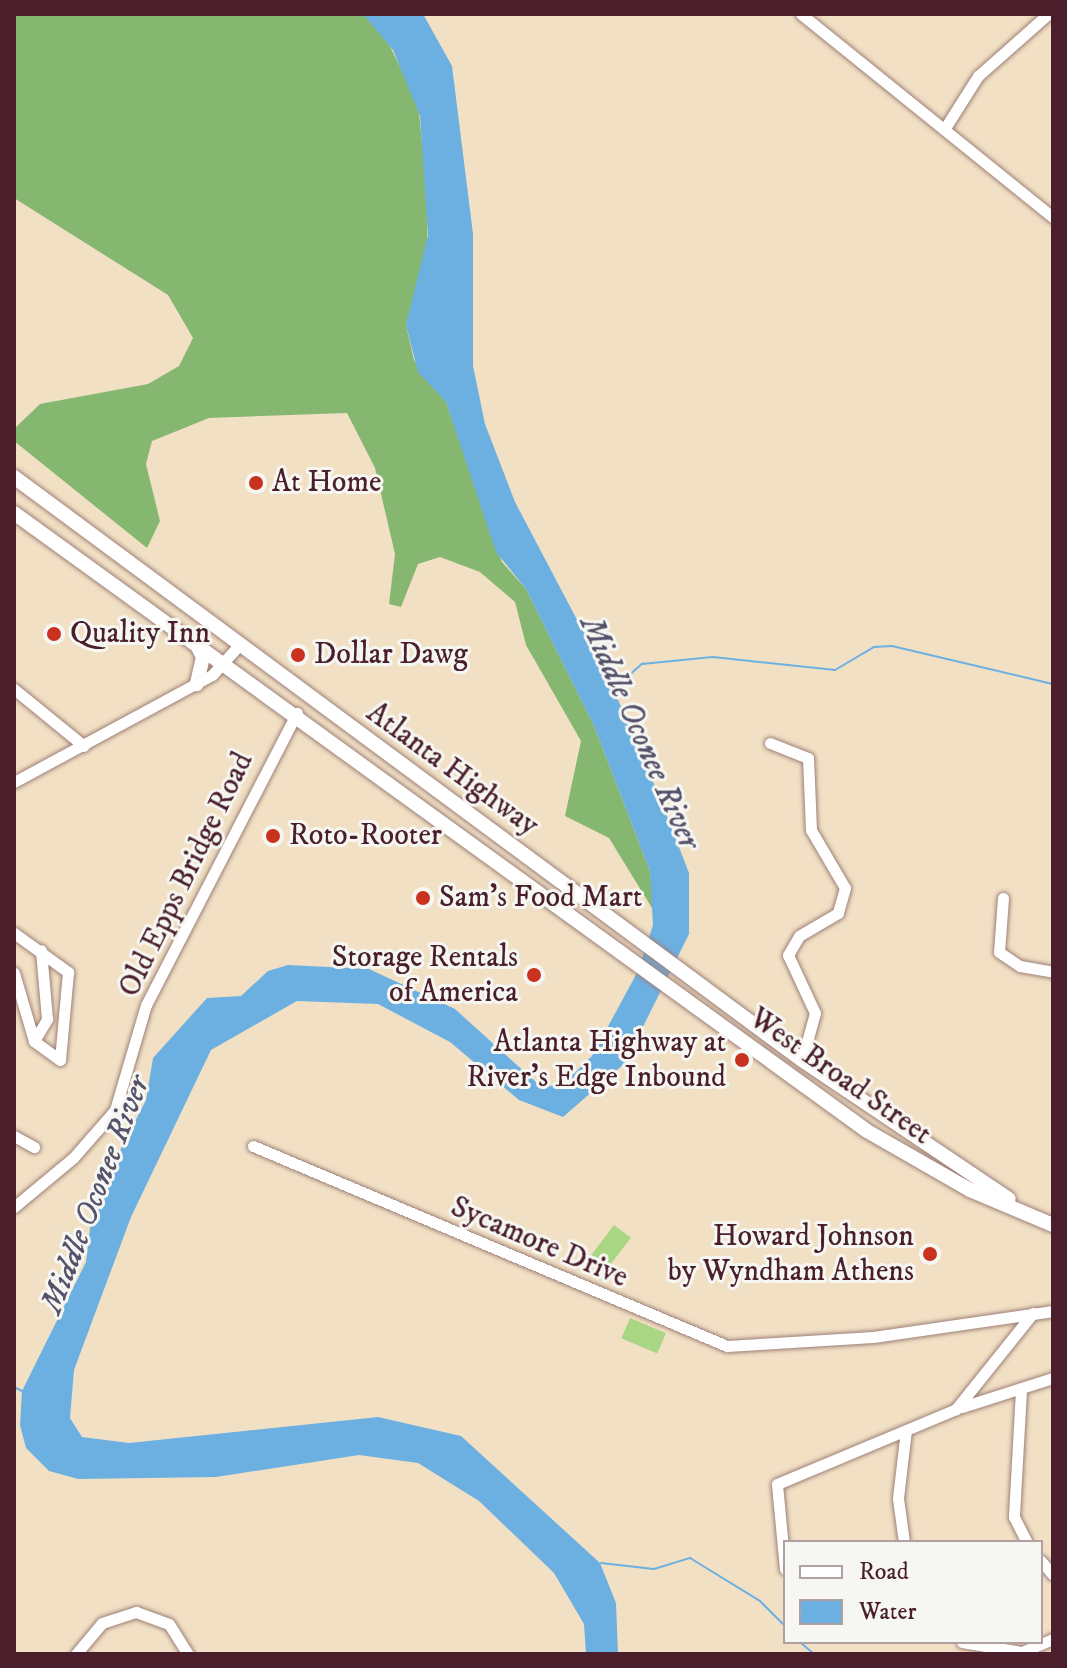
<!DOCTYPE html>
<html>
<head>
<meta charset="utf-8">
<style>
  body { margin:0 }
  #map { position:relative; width:1067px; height:1668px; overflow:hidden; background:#f2e0c5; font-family:"IM FELL DW Pica",serif }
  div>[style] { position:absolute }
  .green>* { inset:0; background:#a8d683; transform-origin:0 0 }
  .forest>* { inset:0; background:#86b771 }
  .water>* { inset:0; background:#6cb0e2 }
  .stream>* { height:2px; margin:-1px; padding:0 1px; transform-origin:1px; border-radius:1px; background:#6cb0e2 }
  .roads { filter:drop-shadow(0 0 2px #9e8078) drop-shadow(0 0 2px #9e8078) }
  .minor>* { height:11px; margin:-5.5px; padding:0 5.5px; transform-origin:5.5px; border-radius:5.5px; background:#fff }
  .major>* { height:14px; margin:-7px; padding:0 7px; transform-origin:7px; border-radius:7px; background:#fff }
  .dots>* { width:22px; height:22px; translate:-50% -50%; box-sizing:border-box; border:4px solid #f6f6f2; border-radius:50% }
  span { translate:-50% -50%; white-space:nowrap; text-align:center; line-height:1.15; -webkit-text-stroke:6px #f6f6f2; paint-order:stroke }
  .poi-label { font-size:30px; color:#4a1f2b }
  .left { translate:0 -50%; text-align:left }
  .right { translate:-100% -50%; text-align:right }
  .street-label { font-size:30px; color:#4a1f2b }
  .water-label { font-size:32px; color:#56526b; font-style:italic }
  .frame { position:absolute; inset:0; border:16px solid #4a1f2b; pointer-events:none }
  .legend { position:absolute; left:783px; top:1540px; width:260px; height:104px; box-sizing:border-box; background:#f6f6f2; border:2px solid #b1a0a2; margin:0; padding:10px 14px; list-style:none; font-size:24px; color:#4a1f2b }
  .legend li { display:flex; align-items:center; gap:16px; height:40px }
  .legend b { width:40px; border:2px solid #b1a0a2 }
</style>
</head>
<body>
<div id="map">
  <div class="green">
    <div style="left:614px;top:1225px;width:21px;height:43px;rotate:37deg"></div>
    <div style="left:630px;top:1318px;width:39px;height:22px;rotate:23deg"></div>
  </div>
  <div class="forest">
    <div style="clip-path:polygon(14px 14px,363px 14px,387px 40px,418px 104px,428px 199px,427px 247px,406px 325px,414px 360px,446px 402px,502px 562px,526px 589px,594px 726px,650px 871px,655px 913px,609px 838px,565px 816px,581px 741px,526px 645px,515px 602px,480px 572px,440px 557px,418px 564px,401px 607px,389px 604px,395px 554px,375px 468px,347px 413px,209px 418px,152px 441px,146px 464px,160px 521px,147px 548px,14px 441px,14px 429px,40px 404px,148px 384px,179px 366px,193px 338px,168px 295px,14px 198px)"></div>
  </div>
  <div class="water">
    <div style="clip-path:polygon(363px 14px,423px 14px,452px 66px,473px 234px,473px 366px,485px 424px,515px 502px,614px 690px,660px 798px,689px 873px,689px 934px,625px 1063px,563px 1117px,519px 1100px,450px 1042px,378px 1004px,297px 1001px,211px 1050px,131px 1217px,74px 1370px,70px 1418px,82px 1437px,129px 1443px,378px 1417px,461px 1436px,600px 1563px,616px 1603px,618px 1654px,586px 1654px,584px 1624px,554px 1573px,479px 1501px,418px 1463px,359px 1455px,216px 1477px,78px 1479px,49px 1471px,26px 1448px,20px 1425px,22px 1391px,86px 1262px,93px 1203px,146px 1100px,153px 1058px,207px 998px,241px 996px,268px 971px,288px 965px,369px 969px,455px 1009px,538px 1084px,560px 1087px,592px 1056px,638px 971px,653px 925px,650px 871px,594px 726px,526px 589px,496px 552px,446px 402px,418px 372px,406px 325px,428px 235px,420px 116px,393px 50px)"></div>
  </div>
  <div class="stream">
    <div style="left:614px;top:689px;width:38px;rotate:-42deg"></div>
    <div style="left:642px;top:664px;width:71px;rotate:-5.6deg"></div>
    <div style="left:713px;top:657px;width:123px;rotate:6.1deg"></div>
    <div style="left:835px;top:670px;width:45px;rotate:-30.5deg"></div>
    <div style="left:874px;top:647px;width:18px;rotate:-3deg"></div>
    <div style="left:892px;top:646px;width:165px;rotate:13.3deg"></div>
    <div style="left:14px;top:1387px;width:11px;rotate:27deg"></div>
    <div style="left:601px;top:1563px;width:53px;rotate:6.5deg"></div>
    <div style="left:654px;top:1569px;width:38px;rotate:-17deg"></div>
    <div style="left:690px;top:1558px;width:82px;rotate:31.6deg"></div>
    <div style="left:760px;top:1601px;width:35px;rotate:45deg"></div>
    <div style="left:800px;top:1642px;width:18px;rotate:41deg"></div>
  </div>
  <div class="roads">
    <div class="minor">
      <div style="left:801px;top:14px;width:324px;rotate:38.9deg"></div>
      <div style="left:945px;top:128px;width:62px;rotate:-57.6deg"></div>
      <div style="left:978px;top:76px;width:94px;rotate:-41.5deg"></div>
      <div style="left:14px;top:689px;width:90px;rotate:39.2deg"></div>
      <div style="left:770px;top:743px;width:41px;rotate:21.5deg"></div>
      <div style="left:808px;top:758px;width:72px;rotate:87.6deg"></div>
      <div style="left:811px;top:830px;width:67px;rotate:59.6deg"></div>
      <div style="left:845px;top:888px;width:26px;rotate:106deg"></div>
      <div style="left:838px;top:913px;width:45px;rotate:149.5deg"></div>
      <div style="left:799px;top:936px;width:22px;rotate:120deg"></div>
      <div style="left:788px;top:955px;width:64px;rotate:65deg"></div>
      <div style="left:815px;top:1013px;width:49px;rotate:105.5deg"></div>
      <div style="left:14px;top:782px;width:225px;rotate:-28.4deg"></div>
      <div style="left:212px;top:675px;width:42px;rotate:-47.9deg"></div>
      <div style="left:1003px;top:898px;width:54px;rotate:94.2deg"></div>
      <div style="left:999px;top:952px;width:25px;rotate:34deg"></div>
      <div style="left:1020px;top:966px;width:34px;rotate:10deg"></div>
      <div style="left:14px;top:933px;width:67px;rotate:35.8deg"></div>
      <div style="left:68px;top:972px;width:88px;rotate:95.2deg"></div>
      <div style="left:60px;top:1060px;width:32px;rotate:-144deg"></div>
      <div style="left:34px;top:1041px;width:71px;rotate:-106.4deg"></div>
      <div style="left:34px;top:1041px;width:26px;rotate:-59deg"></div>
      <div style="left:47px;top:1019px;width:69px;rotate:-95deg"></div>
      <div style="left:14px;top:1136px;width:23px;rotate:29deg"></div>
      <div style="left:253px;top:1146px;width:514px;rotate:22.88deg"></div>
      <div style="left:727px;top:1346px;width:146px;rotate:-3.5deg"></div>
      <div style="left:873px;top:1337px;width:182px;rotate:-8.2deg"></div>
      <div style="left:14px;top:1207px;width:77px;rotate:-39.7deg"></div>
      <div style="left:73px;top:1158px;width:64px;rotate:-48.8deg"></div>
      <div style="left:115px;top:1110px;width:109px;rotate:-73.6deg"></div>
      <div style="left:146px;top:1005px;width:329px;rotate:-62.7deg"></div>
      <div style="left:1021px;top:1390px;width:127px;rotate:93.2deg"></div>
      <div style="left:1014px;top:1517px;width:28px;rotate:63deg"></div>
      <div style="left:962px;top:1407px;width:96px;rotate:-17.7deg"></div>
      <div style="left:904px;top:1542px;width:44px;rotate:-97.8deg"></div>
      <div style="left:898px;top:1498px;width:68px;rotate:-83.3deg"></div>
      <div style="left:1041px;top:1561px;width:18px;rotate:49deg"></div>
      <div style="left:785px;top:1569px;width:85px;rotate:-95.4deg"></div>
      <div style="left:777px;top:1484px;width:194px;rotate:-22.7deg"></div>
      <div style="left:956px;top:1409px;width:123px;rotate:-51.3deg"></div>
      <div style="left:962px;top:1642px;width:61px;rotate:9.5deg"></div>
      <div style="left:1022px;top:1652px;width:34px;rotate:-23deg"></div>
      <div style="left:76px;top:1654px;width:40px;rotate:-50deg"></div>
      <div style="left:102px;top:1623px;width:36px;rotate:-18deg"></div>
      <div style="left:136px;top:1612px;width:35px;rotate:20deg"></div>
      <div style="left:169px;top:1624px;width:36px;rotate:58deg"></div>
    </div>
    <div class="major">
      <div style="left:14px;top:477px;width:980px;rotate:36.5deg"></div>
      <div style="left:802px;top:1060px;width:249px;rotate:33.9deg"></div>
      <div style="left:14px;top:513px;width:1053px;rotate:35.92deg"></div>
      <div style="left:867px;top:1131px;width:119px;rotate:29.8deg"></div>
      <div style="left:970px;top:1190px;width:90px;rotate:22.9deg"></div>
      <div style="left:193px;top:638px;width:21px;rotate:62deg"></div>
      <div style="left:203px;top:657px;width:28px;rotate:103deg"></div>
    </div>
  </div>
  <div class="dots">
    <div style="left:256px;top:483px;background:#c8321e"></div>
    <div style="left:54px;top:634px;background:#c8321e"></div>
    <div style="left:298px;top:655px;background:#c8321e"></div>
    <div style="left:273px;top:836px;background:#c8321e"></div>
    <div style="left:423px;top:898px;background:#c8321e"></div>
    <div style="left:534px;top:975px;background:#c8321e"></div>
    <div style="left:742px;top:1060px;background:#c8321e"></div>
    <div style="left:930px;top:1254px;background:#c8321e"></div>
  </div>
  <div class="poi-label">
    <span class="left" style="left:272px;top:483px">At Home</span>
    <span class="left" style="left:70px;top:634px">Quality Inn</span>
    <span class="left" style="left:314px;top:655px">Dollar Dawg</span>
    <span class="left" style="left:289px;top:836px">Roto-Rooter</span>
    <span class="left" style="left:439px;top:898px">Sam's Food Mart</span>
    <span class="right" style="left:518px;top:975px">Storage Rentals<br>of America</span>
    <span class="right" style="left:726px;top:1060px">Atlanta Highway at<br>River's Edge Inbound</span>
    <span class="right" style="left:914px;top:1254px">Howard Johnson<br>by Wyndham Athens</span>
  </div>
  <div class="street-label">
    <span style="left:452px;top:770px;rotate:36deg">Atlanta Highway</span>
    <span style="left:187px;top:875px;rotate:-64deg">Old Epps Bridge Road</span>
    <span style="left:840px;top:1077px;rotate:35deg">West Broad Street</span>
    <span style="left:539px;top:1243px;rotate:23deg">Sycamore Drive</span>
  </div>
  <div class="water-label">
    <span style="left:639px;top:733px;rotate:66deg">Middle Oconee River</span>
    <span style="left:96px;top:1195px;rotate:-69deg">Middle Oconee River</span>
  </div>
  <div class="frame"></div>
  <ul class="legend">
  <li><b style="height:10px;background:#fff"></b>Road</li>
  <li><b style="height:22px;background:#6cb0e2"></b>Water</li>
  </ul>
</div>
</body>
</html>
